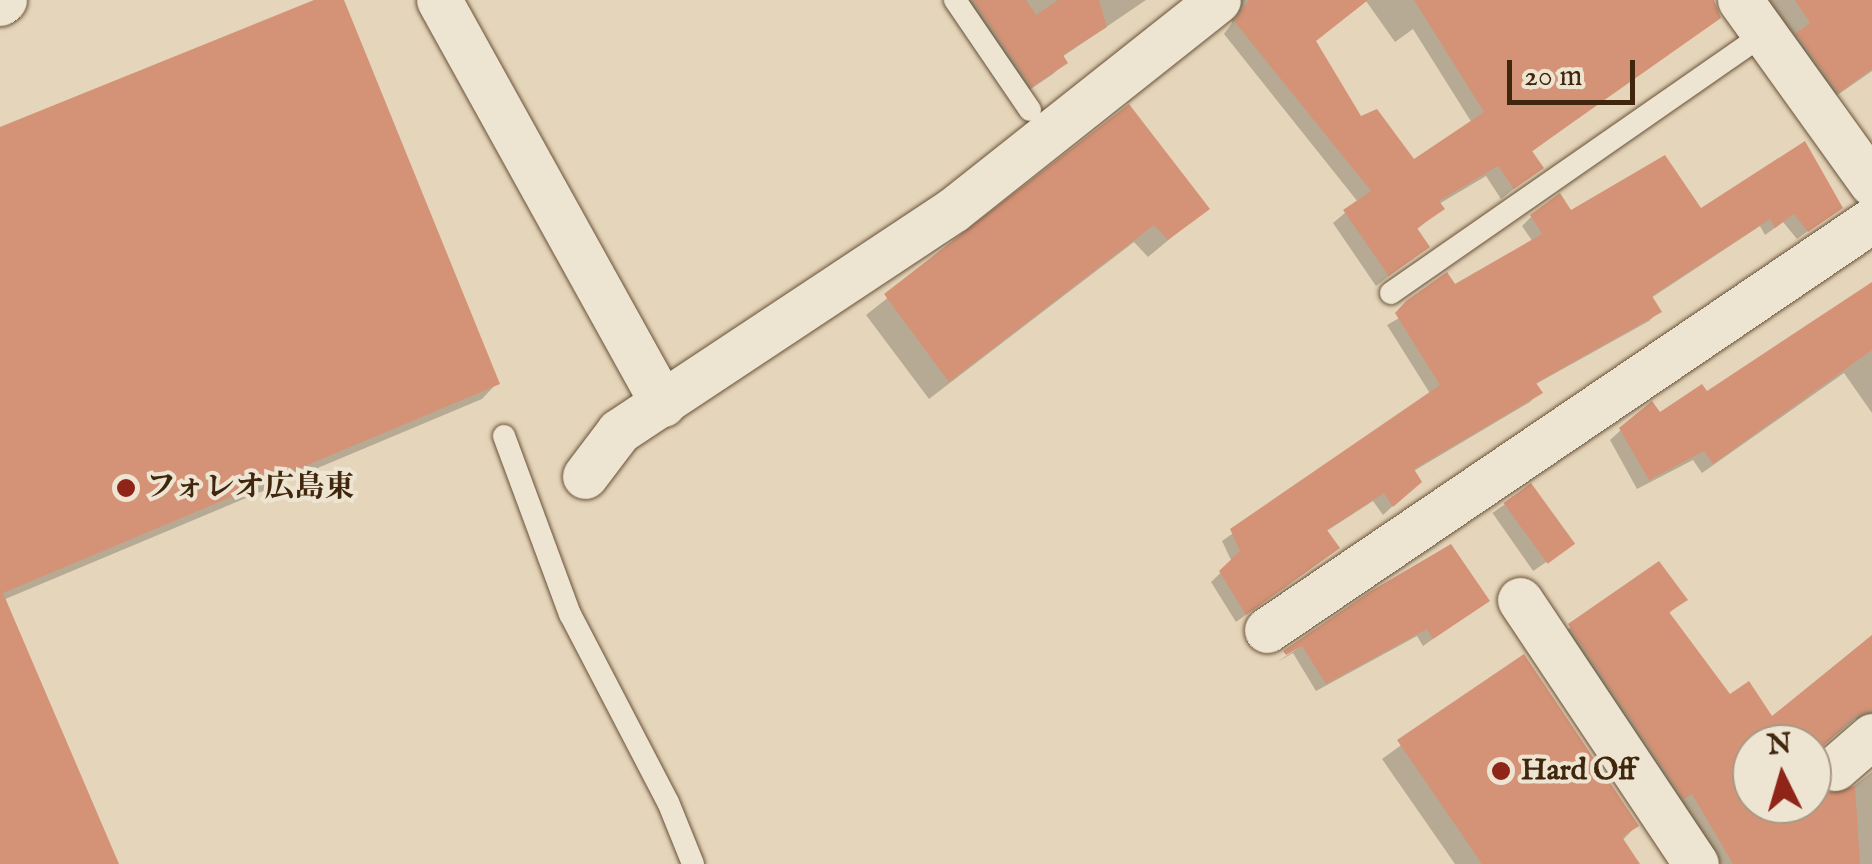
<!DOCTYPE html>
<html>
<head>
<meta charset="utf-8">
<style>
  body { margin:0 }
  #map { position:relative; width:1872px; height:864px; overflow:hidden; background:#e5d5ba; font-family:"IM FELL English","Noto Serif JP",serif }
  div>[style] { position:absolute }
  .shadow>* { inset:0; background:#0003; transform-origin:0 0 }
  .building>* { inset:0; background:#d49377; transform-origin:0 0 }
  .roads { filter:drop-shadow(0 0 2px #685238) drop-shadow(0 0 2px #685238) }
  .service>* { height:22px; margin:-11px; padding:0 11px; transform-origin:11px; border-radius:11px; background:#eee4d2 }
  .minor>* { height:45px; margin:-22.5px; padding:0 22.5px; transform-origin:22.5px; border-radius:22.5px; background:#eee4d2 }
  .dots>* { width:28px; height:28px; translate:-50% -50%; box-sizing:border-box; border:5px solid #eee4d2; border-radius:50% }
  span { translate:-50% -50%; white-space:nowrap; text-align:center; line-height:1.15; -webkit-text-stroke:8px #eee4d2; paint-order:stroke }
  .poi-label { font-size:30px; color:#3f260c; font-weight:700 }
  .left { translate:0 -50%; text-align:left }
  .north { position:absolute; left:1732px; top:724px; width:100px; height:100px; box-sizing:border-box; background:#eee4d2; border:2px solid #a89883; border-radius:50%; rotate:355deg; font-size:28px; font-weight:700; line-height:40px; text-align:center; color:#3f260c }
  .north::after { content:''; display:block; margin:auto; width:35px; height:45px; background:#8f2418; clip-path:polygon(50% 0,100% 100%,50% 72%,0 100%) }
  .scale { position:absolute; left:1507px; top:60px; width:128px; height:45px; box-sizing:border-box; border:5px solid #3f260c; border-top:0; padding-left:12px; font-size:30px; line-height:35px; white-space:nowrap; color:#3f260c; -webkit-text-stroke:8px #eee4d2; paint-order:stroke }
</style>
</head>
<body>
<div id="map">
  <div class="shadow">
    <div style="clip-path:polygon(321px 0,342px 0,497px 383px,482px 399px,3px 600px,116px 864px,0 864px,0 130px)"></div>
    <div style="clip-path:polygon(951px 0,1146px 0,1062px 57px,1065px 62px,1053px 74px,1019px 97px)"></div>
    <div style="clip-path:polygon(evenodd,1228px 0,1712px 0,1718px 17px,1530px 153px,1540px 168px,1501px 199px,1486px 176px,1439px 204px,1442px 209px,1416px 230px,1427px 247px,1376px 286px,1333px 223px,1358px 202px,1224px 34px,1232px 23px,1228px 0,1366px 1px,1395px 42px,1413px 29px,1472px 123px,1413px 162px,1360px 119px,1314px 42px,1366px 1px)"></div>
    <div style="clip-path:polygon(1752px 0,1872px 0,1872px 71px,1826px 103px)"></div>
    <div style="clip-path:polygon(1129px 107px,1207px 208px,1148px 257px,1134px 242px,929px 399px,866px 315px)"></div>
    <div style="clip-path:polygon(1840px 207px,1797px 239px,1783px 222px,1765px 235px,1760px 226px,1651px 298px,1659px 311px,1649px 321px,1534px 385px,1539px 392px,1530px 402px,1412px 472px,1409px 491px,1383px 515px,1373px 501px,1325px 532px,1337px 548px,1236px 622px,1211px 582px,1232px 562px,1222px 541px,1431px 395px,1387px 325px,1533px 242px,1522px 226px,1532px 216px)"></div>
    <div style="clip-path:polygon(1872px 284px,1872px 413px,1844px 373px,1702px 473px,1693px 460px,1637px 489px,1610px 440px,1621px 430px,1707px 394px)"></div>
    <div style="left:1531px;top:486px;width:71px;height:47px;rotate:55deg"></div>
    <div style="clip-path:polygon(1450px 548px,1487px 601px,1423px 646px,1417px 636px,1316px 691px,1293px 653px,1277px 662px)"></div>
    <div style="clip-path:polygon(1659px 565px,1685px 600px,1668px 614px,1729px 697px,1771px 719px,1872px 635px,1872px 720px,1855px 719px,1812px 755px,1812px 744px,1752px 744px,1752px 804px,1812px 804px,1812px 779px,1814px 788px,1841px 796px,1872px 772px,1872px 864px,1715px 864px,1682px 801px,1674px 806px,1560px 635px)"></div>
    <div style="clip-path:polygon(1523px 657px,1636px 826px,1622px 841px,1637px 864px,1455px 864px,1382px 759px)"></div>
  </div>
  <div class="building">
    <div style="clip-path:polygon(314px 0,344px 0,500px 384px,3px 593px,119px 864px,0 864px,0 127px)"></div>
    <div style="clip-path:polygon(973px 0,1026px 0,1036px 15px,1058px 0,1099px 0,1107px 27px,1063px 55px,1068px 63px,1032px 87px)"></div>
    <div style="clip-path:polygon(1249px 0,1368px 0,1316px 41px,1361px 116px,1377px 109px,1414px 159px,1484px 112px,1414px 0,1714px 0,1721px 18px,1532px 151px,1544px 168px,1514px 189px,1498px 166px,1439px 201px,1445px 209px,1417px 228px,1430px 247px,1389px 276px,1343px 210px,1371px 191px,1234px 21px)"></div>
    <div style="clip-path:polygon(1795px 0,1872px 0,1872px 69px,1839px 93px,1796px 33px,1810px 23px)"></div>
    <div style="clip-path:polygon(1129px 104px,1210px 209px,1168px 240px,1154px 225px,949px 382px,884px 294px)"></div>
    <div style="clip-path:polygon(1805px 141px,1843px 208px,1808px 232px,1794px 214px,1775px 228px,1770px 219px,1652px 296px,1662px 312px,1536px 383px,1543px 393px,1414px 469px,1422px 482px,1393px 507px,1384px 493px,1327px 530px,1340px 548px,1246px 615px,1219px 571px,1240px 551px,1230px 529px,1440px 385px,1395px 313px,1406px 301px,1447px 272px,1455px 284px,1542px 234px,1530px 215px,1560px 193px,1571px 210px,1665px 155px,1701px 208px)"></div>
    <div style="clip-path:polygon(1872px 282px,1872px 350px,1713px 464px,1704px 451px,1649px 480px,1619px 428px,1652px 401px,1660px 412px,1702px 384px,1707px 391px)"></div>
    <div style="left:1531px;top:483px;width:75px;height:34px;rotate:54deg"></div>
    <div style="clip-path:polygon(1451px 544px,1490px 601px,1433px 639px,1427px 629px,1326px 684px,1302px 646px,1286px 655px,1283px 651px,1371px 591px)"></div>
    <div style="clip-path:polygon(1659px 561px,1688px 600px,1669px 612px,1730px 694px,1749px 681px,1772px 716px,1872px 635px,1872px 710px,1855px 716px,1812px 756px,1812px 744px,1752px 744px,1752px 804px,1812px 804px,1812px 779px,1827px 793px,1855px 786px,1860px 864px,1733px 864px,1692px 794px,1684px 799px,1568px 624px)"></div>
    <div style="clip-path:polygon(1524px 654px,1639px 826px,1622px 837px,1640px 864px,1482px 864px,1397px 740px)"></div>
  </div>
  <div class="roads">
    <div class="service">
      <div style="left:955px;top:0;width:133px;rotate:55.7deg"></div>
      <div style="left:1391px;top:293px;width:453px;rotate:-34.8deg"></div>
      <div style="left:504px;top:436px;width:190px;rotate:69.7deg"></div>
      <div style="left:570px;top:614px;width:212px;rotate:62.5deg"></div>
      <div style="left:668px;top:802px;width:67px;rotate:68deg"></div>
    </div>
    <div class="minor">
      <div style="left:439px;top:0;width:462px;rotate:61deg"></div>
      <div style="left:1740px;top:0;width:226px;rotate:54.3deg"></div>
      <div style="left:0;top:3px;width:5px;rotate:-37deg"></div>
      <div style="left:585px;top:476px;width:56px;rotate:-52.9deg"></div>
      <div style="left:619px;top:431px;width:400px;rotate:-33.5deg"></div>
      <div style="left:953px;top:210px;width:338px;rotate:-38.4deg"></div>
      <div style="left:1520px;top:600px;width:317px;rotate:56.3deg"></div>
      <div style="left:1267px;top:630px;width:731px;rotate:-34.12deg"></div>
      <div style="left:1835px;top:768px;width:49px;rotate:-40.9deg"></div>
    </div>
  </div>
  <div class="dots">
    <div style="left:126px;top:488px;background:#8f2418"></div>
    <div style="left:1501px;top:771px;background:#8f2418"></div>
  </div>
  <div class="poi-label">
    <span class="left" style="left:146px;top:488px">フォレオ広島東</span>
    <span class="left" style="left:1521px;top:771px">Hard Off</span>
  </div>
  <div class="north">N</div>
  <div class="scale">20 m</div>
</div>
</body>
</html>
